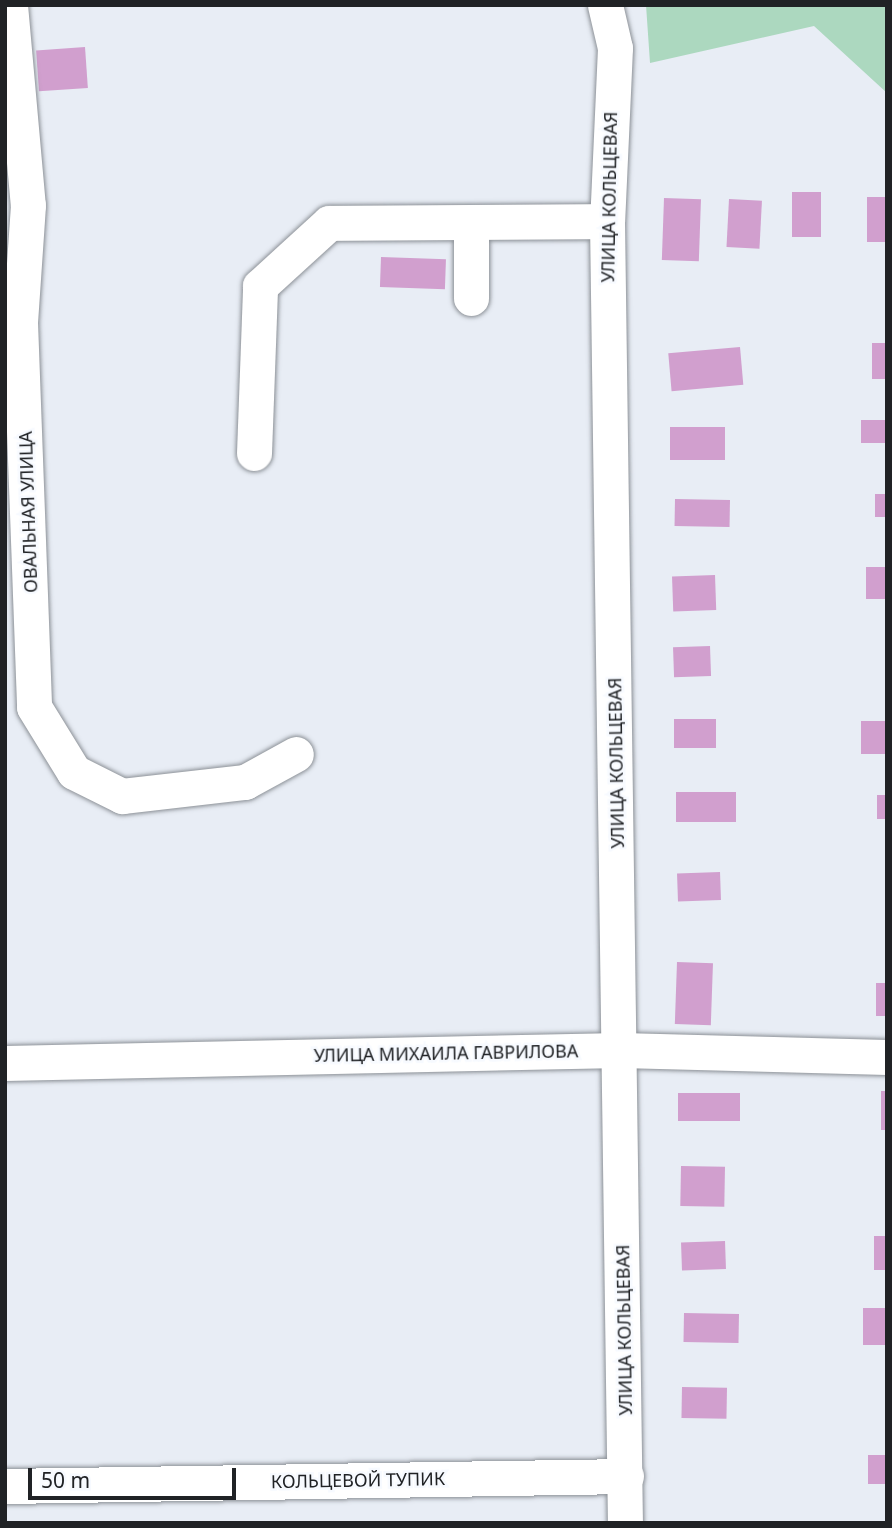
<!DOCTYPE html>
<html>
<head>
<meta charset="utf-8">
<style>
  body { margin:0 }
  #map { position:relative; width:892px; height:1528px; overflow:hidden; background:#e8edf5; font-family:"Noto Sans",sans-serif }
  div>[style] { position:absolute }
  .green>* { inset:0; background:#acd8bf }
  .building>* { inset:0; background:#d19fce; transform-origin:0 0 }
  .roads { filter:drop-shadow(0 0 2px #8c9197) drop-shadow(0 0 2px #8c9197) }
  .minor>* { height:35px; margin:-17.5px; padding:0 17.5px; transform-origin:17.5px; border-radius:17.5px; background:#fff }
  span { translate:-50% -50%; white-space:nowrap; text-align:center; line-height:1.15; -webkit-text-stroke:5px #f7faff; paint-order:stroke }
  .street-label { font-size:18px; color:#202225 }
  .frame { position:absolute; inset:0; border:7px solid #202225; pointer-events:none }
  .scale { position:absolute; left:28px; top:1468px; width:208px; height:32px; box-sizing:border-box; border:4px solid #202225; border-top:0; padding-left:9px; font-size:21px; line-height:24px; white-space:nowrap; color:#202225; -webkit-text-stroke:5px #f7faff; paint-order:stroke }
</style>
</head>
<body>
<div id="map">
  <div class="green">
    <div style="clip-path:polygon(646px 5px,887px 5px,887px 93px,814px 26px,650px 63px)"></div>
  </div>
  <div class="building">
    <div style="left:85px;top:47px;width:41px;height:49px;rotate:86deg"></div>
    <div style="left:792px;top:192px;width:29px;height:45px"></div>
    <div style="left:867px;top:197px;width:20px;height:45px"></div>
    <div style="left:664px;top:198px;width:37px;height:62px;rotate:2deg"></div>
    <div style="left:729px;top:199px;width:33px;height:48px;rotate:3deg"></div>
    <div style="left:381px;top:257px;width:65px;height:30px;rotate:2deg"></div>
    <div style="left:872px;top:343px;width:15px;height:36px"></div>
    <div style="left:740px;top:347px;width:38px;height:72px;rotate:85deg"></div>
    <div style="left:861px;top:420px;width:26px;height:23px"></div>
    <div style="left:725px;top:427px;width:33px;height:55px;rotate:90deg"></div>
    <div style="left:875px;top:494px;width:12px;height:23px"></div>
    <div style="left:675px;top:499px;width:55px;height:27px;rotate:1deg"></div>
    <div style="left:887px;top:567px;width:32px;height:21px;rotate:90deg"></div>
    <div style="left:715px;top:575px;width:35px;height:43px;rotate:88deg"></div>
    <div style="left:710px;top:646px;width:30px;height:37px;rotate:88deg"></div>
    <div style="left:716px;top:719px;width:29px;height:42px;rotate:90deg"></div>
    <div style="left:887px;top:721px;width:33px;height:26px;rotate:90deg"></div>
    <div style="left:736px;top:792px;width:30px;height:60px;rotate:90deg"></div>
    <div style="left:877px;top:795px;width:10px;height:24px"></div>
    <div style="left:720px;top:872px;width:28px;height:43px;rotate:88deg"></div>
    <div style="left:677px;top:962px;width:36px;height:62px;rotate:2deg"></div>
    <div style="left:876px;top:983px;width:11px;height:33px"></div>
    <div style="left:881px;top:1091px;width:6px;height:39px"></div>
    <div style="left:678px;top:1093px;width:62px;height:28px"></div>
    <div style="left:681px;top:1166px;width:44px;height:40px;rotate:1deg"></div>
    <div style="left:874px;top:1236px;width:13px;height:34px"></div>
    <div style="left:725px;top:1241px;width:28px;height:44px;rotate:88deg"></div>
    <div style="left:863px;top:1308px;width:24px;height:37px"></div>
    <div style="left:684px;top:1313px;width:55px;height:29px;rotate:1deg"></div>
    <div style="left:682px;top:1387px;width:45px;height:31px;rotate:1deg"></div>
    <div style="left:868px;top:1455px;width:19px;height:29px"></div>
  </div>
  <div class="roads">
    <div class="minor">
      <div style="left:10px;top:5px;width:201px;rotate:84.9deg"></div>
      <div style="left:28px;top:205px;width:117px;rotate:93.9deg"></div>
      <div style="left:20px;top:322px;width:385px;rotate:87.9deg"></div>
      <div style="left:34px;top:707px;width:76px;rotate:58.4deg"></div>
      <div style="left:74px;top:772px;width:54px;rotate:26.6deg"></div>
      <div style="left:122px;top:796px;width:124px;rotate:-6.5deg"></div>
      <div style="left:245px;top:782px;width:58px;rotate:-28.8deg"></div>
      <div style="left:605px;top:5px;width:44px;rotate:76.9deg"></div>
      <div style="left:615px;top:48px;width:173px;rotate:92.6deg"></div>
      <div style="left:607px;top:221px;width:1302px;rotate:89.21deg"></div>
      <div style="left:471px;top:223px;width:75px;rotate:90deg"></div>
      <div style="left:254px;top:453px;width:167px;rotate:-87.9deg"></div>
      <div style="left:260px;top:286px;width:93px;rotate:-42.4deg"></div>
      <div style="left:329px;top:223px;width:278px;rotate:-0.4deg"></div>
      <div style="left:5px;top:1063px;width:616px;rotate:-1.21deg"></div>
      <div style="left:621px;top:1050px;width:266px;rotate:1.5deg"></div>
      <div style="left:5px;top:1486px;width:621px;rotate:-0.92deg"></div>
    </div>
  </div>
  <div class="street-label">
    <span style="left:609px;top:197px;rotate:-89deg">УЛИЦА КОЛЬЦЕВАЯ</span>
    <span style="left:28px;top:512px;rotate:-92deg">ОВАЛЬНАЯ УЛИЦА</span>
    <span style="left:616px;top:763px;rotate:-91deg">УЛИЦА КОЛЬЦЕВАЯ</span>
    <span style="left:446px;top:1053px;rotate:-1deg">УЛИЦА МИХАИЛА ГАВРИЛОВА</span>
    <span style="left:624px;top:1330px;rotate:-91deg">УЛИЦА КОЛЬЦЕВАЯ</span>
    <span style="left:358px;top:1480px;rotate:-1deg">КОЛЬЦЕВОЙ ТУПИК</span>
  </div>
  <div class="frame"></div>
  <div class="scale">50 m</div>
</div>
</body>
</html>
